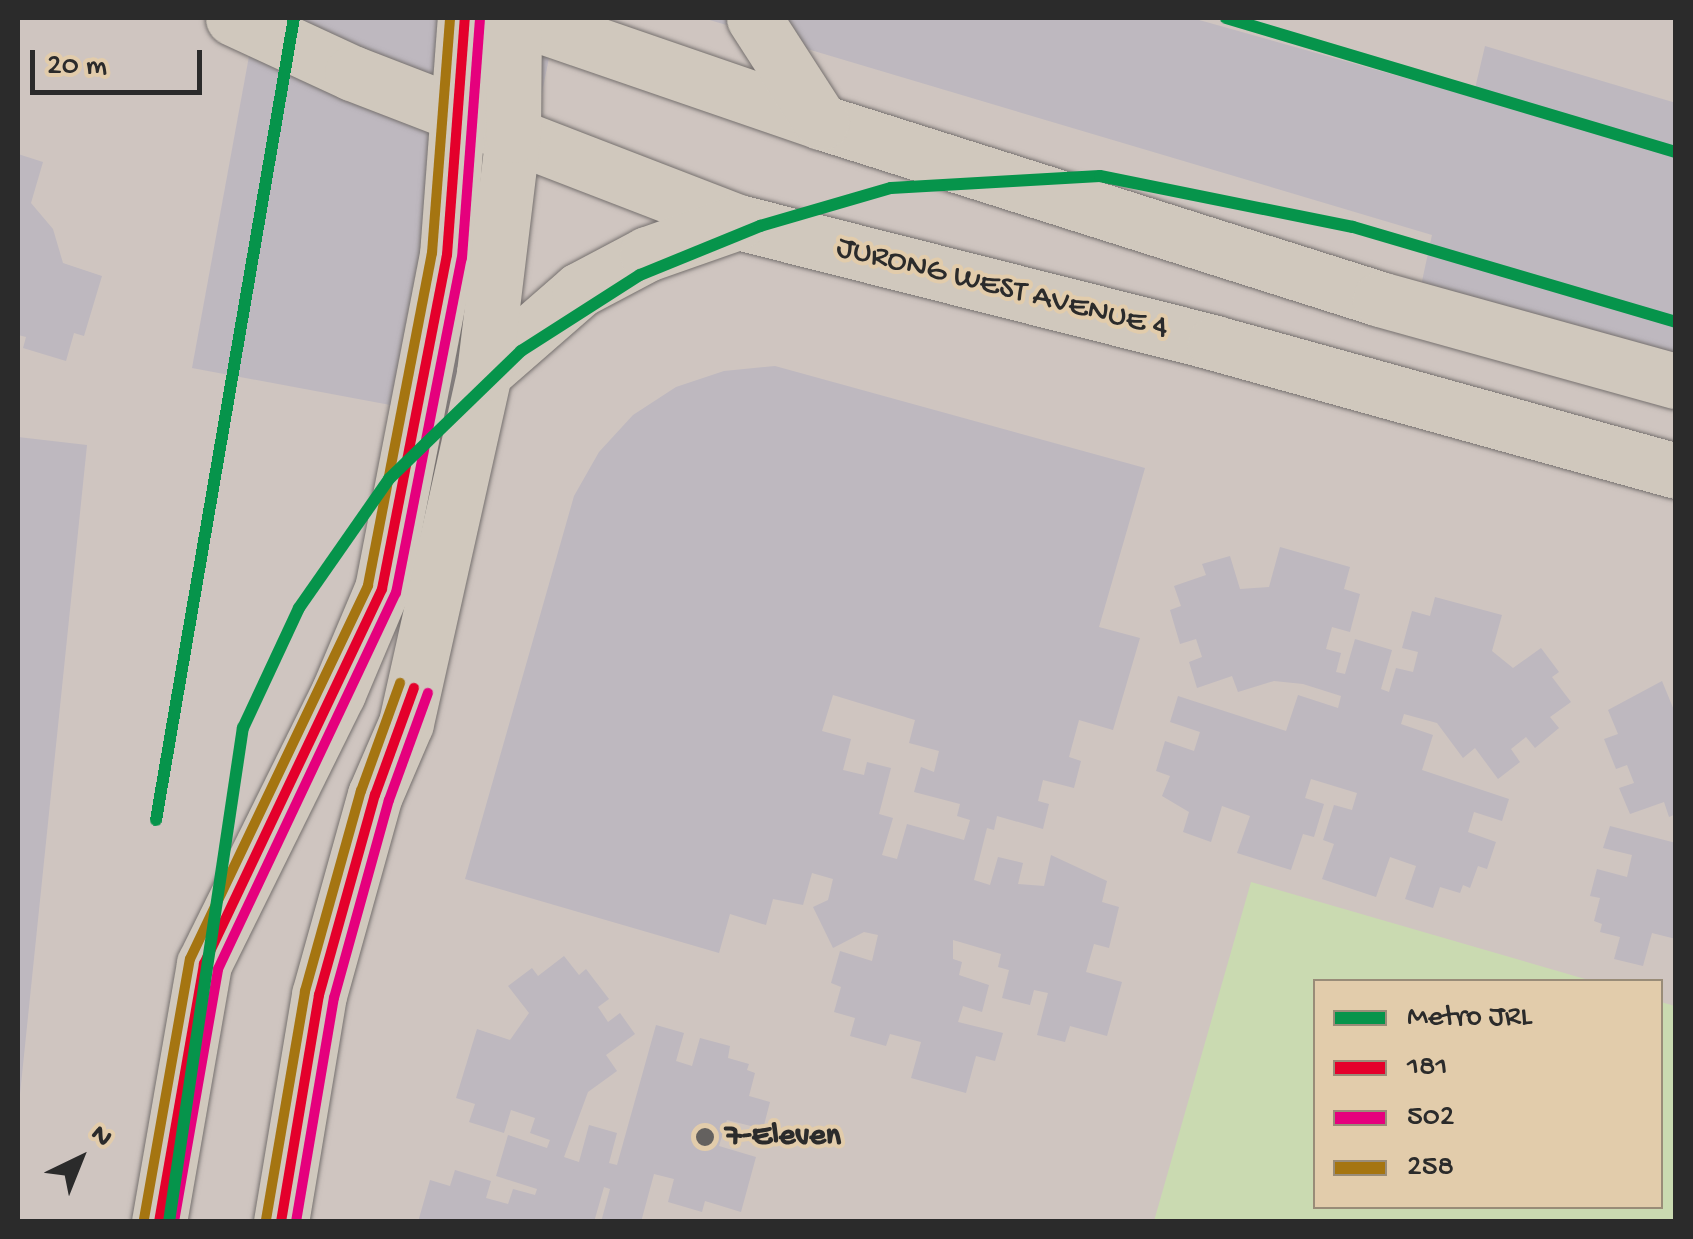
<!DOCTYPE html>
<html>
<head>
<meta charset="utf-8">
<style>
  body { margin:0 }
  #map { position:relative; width:1693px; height:1239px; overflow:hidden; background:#cfc5c0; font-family:"Gochi Hand",sans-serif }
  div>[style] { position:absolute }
  .green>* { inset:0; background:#cadab1 }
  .building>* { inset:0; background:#beb8bf }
  .roads { filter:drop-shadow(0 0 2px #75706e) drop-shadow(0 0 2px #75706e) }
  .secondary>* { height:55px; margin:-27.5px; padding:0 27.5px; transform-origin:27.5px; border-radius:27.5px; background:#d0c8bd }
  .bus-1>* { height:10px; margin:-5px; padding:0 5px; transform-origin:5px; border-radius:5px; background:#e4002b }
  .bus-2>* { height:10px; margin:-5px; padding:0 5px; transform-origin:5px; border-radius:5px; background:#e5007d }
  .bus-3>* { height:10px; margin:-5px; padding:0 5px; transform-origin:5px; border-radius:5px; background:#a57511 }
  .metro-1>* { height:12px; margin:-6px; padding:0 6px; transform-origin:6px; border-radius:6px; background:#06944b }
  .dots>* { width:28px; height:28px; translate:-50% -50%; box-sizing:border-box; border:5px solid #e2ccab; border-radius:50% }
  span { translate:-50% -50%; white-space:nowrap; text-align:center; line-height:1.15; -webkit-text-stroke:8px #e2ccab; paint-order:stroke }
  .street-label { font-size:32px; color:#2b2b2b }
  .poi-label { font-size:32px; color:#2b2b2b; font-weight:700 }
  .left { translate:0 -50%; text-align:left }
  .frame { position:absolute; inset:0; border:20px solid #2b2b2b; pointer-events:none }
  .legend { position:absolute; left:1313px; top:979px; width:350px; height:230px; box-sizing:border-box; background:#e2ccab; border:2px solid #998c78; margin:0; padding:12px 18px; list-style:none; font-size:30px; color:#2b2b2b }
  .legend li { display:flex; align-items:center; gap:20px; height:50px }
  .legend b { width:50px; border:2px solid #998c78 }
  .north { position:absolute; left:30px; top:1109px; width:100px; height:100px; -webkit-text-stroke:8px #e2ccab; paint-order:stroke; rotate:43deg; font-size:28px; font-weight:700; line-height:40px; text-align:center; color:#2b2b2b }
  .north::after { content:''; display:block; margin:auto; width:35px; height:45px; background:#2b2b2b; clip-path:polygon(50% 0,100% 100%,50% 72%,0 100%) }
  .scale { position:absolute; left:30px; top:50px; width:172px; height:45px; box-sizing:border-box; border:5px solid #2b2b2b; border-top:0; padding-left:12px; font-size:30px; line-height:35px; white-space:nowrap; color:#2b2b2b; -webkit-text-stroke:8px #e2ccab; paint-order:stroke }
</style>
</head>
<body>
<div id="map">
  <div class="green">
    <div style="clip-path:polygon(1251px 882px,1592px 981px,1316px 982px,1316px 1206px,1660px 1206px,1661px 1002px,1675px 1006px,1675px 1221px,1154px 1221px)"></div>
  </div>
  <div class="building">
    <div style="clip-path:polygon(256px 18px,557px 18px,476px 421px,192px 368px)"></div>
    <div style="clip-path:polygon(703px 18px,1192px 18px,1473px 97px,1485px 46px,1676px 103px,1676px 371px,1419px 295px,1432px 235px)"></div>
    <div style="clip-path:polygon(18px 154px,43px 162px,31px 203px,53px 229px,63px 263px,102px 276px,84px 336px,74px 333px,66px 361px,23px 348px,26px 337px,18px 335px)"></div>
    <div style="clip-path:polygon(evenodd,775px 366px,1145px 468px,1099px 627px,1140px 638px,1113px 730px,1079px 720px,1069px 757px,1081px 761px,1074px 788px,1043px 780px,1038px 801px,1049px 804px,1043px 829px,997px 816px,994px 830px,987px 828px,974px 880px,990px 885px,998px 857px,1023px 863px,1018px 884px,1044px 886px,1051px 855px,1107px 881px,1102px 902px,1119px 907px,1109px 948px,1094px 944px,1086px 972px,1122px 982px,1107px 1036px,1070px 1026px,1065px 1042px,1037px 1035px,1048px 993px,1034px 990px,1030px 1005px,1002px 998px,1009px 970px,998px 967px,1001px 954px,953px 940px,953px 959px,962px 962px,959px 975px,989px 985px,982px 1012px,963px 1006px,958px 1022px,1003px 1033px,995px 1061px,976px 1056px,966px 1093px,911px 1078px,921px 1042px,890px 1034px,886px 1046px,850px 1036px,855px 1018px,834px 1012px,841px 987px,831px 983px,840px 951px,872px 961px,878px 935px,864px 932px,833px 948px,813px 907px,828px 900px,833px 879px,812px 873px,803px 905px,773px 899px,766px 925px,730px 914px,719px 953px,465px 879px,574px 496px,599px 452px,633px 415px,676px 387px,724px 371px,775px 366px,833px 695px,915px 720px,909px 743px,939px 751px,934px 772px,921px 767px,914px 792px,960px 804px,957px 816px,970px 820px,964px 840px,907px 824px,897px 859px,882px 855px,893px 818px,879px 814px,891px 768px,867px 762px,864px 775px,843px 770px,851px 739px,822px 731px,833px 695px)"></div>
    <div style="clip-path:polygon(18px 437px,87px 445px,20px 1094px,18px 1094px)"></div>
    <div style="clip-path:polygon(1280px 547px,1350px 567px,1344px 589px,1360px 594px,1350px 632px,1332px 627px,1326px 649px,1341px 653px,1336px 672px,1345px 674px,1355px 639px,1392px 650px,1381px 689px,1389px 692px,1396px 668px,1413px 672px,1418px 652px,1402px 648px,1412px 611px,1430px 616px,1435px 597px,1502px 615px,1492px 651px,1513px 668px,1541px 648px,1559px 672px,1552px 677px,1571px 702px,1550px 717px,1559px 728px,1535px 748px,1526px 737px,1511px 749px,1520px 762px,1498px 779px,1475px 748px,1463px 758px,1437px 723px,1404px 714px,1401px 724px,1433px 735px,1422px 770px,1509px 799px,1502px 821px,1474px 812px,1468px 832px,1496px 842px,1487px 869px,1478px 866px,1470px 888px,1463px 885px,1460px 893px,1440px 887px,1433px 908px,1405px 899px,1416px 866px,1390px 857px,1376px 897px,1322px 879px,1334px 844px,1323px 840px,1334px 805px,1352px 810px,1357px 793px,1311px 779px,1305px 798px,1324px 804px,1314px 837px,1303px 834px,1291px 870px,1237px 853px,1250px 816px,1222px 806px,1211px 842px,1183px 832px,1189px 812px,1162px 796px,1170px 776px,1156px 771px,1165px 741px,1194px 751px,1200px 732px,1170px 722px,1178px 696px,1286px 731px,1298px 695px,1338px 708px,1341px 696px,1303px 684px,1274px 681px,1238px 692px,1232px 676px,1197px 688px,1189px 662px,1202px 657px,1196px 639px,1180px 644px,1170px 610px,1181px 606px,1174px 586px,1206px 575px,1202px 564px,1230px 556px,1240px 589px,1269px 587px)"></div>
    <div style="clip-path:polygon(1662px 681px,1676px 715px,1676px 814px,1669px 817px,1664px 802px,1630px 814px,1619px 788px,1634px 783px,1627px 765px,1616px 769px,1604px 739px,1618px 734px,1608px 710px)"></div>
    <div style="clip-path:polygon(1610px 826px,1676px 843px,1676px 939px,1652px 933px,1643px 966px,1614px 959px,1620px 937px,1600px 932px,1602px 924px,1594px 921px,1600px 898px,1590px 896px,1597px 869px,1627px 877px,1632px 855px,1603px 848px)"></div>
    <div style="clip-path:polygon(564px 956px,579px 975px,586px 969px,609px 999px,598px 1007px,608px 1022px,620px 1013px,635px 1034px,606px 1055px,617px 1071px,588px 1092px,564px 1157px,579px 1162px,589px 1125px,617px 1133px,609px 1163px,617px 1165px,656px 1025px,684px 1033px,676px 1061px,692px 1066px,700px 1038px,730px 1046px,728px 1058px,749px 1064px,747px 1070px,755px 1073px,749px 1096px,770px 1102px,763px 1129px,727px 1120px,719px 1146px,756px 1157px,741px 1212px,705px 1201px,702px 1212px,668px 1202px,674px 1179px,654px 1174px,641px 1222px,601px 1222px,610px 1189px,604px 1187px,594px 1222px,418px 1222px,430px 1180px,450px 1186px,455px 1170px,491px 1181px,486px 1198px,508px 1204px,513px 1189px,535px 1195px,537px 1189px,496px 1176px,508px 1135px,547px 1148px,550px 1140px,530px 1133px,535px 1118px,511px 1110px,504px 1133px,469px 1122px,475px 1104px,456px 1098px,477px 1029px,510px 1040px,529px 1013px,508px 986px,532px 968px,538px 976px)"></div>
  </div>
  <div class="roads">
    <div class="secondary">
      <div style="left:233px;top:18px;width:131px;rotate:24.8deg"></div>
      <div style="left:352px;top:73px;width:414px;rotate:21.1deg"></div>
      <div style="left:738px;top:222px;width:492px;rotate:14.2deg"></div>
      <div style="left:1215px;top:343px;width:478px;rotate:15.5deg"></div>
      <div style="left:519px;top:18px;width:319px;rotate:19deg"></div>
      <div style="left:821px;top:122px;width:586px;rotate:17.57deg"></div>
      <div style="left:1380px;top:299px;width:307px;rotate:15.5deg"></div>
      <div style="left:754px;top:18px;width:124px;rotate:57.2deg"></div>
      <div style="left:484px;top:373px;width:126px;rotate:-41.1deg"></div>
      <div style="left:579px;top:290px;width:77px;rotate:-27.9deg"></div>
      <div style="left:647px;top:254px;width:96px;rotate:-19.4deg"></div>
      <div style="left:159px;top:1222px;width:262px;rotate:-80.1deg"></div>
      <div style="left:204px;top:964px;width:302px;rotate:-63.7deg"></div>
      <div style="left:338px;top:693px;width:113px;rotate:-67.1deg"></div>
      <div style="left:382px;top:589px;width:340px;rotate:-79deg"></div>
      <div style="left:447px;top:255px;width:238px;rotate:-85.7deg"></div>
      <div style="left:281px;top:1222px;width:230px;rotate:-80.5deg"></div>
      <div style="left:319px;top:995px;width:208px;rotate:-74.4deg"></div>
      <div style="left:375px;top:795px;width:78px;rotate:-66.7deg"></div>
      <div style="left:406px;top:723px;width:359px;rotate:-77.4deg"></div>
      <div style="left:484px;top:373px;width:240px;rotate:-83.1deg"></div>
      <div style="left:513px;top:135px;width:117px;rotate:-89.5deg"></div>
    </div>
  </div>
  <div class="bus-1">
    <div style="left:159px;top:1222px;width:262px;rotate:-80.1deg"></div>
    <div style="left:204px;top:964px;width:415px;rotate:-64.6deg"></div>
    <div style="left:382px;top:589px;width:340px;rotate:-79deg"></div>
    <div style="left:447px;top:255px;width:238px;rotate:-85.7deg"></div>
    <div style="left:281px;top:1222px;width:230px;rotate:-80.5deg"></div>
    <div style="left:319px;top:995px;width:208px;rotate:-74.4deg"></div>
    <div style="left:375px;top:795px;width:114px;rotate:-70deg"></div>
  </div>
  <div class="bus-2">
    <div style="left:174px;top:1222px;width:257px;rotate:-80.1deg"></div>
    <div style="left:218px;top:969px;width:416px;rotate:-64.7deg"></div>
    <div style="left:396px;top:593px;width:341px;rotate:-78.9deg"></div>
    <div style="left:462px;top:258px;width:240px;rotate:-85.7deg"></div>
    <div style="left:296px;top:1222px;width:227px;rotate:-80.4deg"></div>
    <div style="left:334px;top:998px;width:205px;rotate:-74.5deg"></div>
    <div style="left:389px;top:800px;width:114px;rotate:-70deg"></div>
  </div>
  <div class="bus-3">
    <div style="left:144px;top:1219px;width:264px;rotate:-80deg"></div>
    <div style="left:190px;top:959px;width:414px;rotate:-64.5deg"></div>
    <div style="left:368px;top:585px;width:338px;rotate:-79.1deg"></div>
    <div style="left:432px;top:253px;width:236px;rotate:-85.6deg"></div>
    <div style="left:266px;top:1220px;width:232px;rotate:-80.3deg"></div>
    <div style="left:305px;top:991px;width:208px;rotate:-74.4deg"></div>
    <div style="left:361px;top:791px;width:115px;rotate:-70.1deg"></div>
  </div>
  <div class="metro-1">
    <div style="left:1226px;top:18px;width:470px;rotate:16.6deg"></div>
    <div style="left:156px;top:820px;width:814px;rotate:-80.24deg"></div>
    <div style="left:169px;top:1222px;width:500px;rotate:-81.5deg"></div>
    <div style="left:243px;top:728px;width:132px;rotate:-65deg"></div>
    <div style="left:299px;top:608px;width:157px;rotate:-55.1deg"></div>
    <div style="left:389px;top:479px;width:184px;rotate:-44.1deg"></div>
    <div style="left:521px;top:351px;width:141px;rotate:-32.6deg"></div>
    <div style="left:640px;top:275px;width:130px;rotate:-22.2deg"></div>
    <div style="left:760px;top:226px;width:136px;rotate:-16.2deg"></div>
    <div style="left:891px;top:188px;width:209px;rotate:-3.3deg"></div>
    <div style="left:1100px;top:176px;width:258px;rotate:11.4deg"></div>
    <div style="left:1353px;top:227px;width:337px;rotate:16.4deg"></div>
  </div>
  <div class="dots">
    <div style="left:705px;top:1137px;background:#64615f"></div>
  </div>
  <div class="street-label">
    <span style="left:1002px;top:289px;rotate:14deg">JURONG WEST AVENUE 4</span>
  </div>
  <div class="poi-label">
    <span class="left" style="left:725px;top:1137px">7-Eleven</span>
  </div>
  <div class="frame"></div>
  <ul class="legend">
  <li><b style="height:12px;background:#06944b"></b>Metro JRL</li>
  <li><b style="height:12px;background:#e4002b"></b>181</li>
  <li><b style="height:12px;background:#e5007d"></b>502</li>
  <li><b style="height:12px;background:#a57511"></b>258</li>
  </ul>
  <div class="north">N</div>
  <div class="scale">20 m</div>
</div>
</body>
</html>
